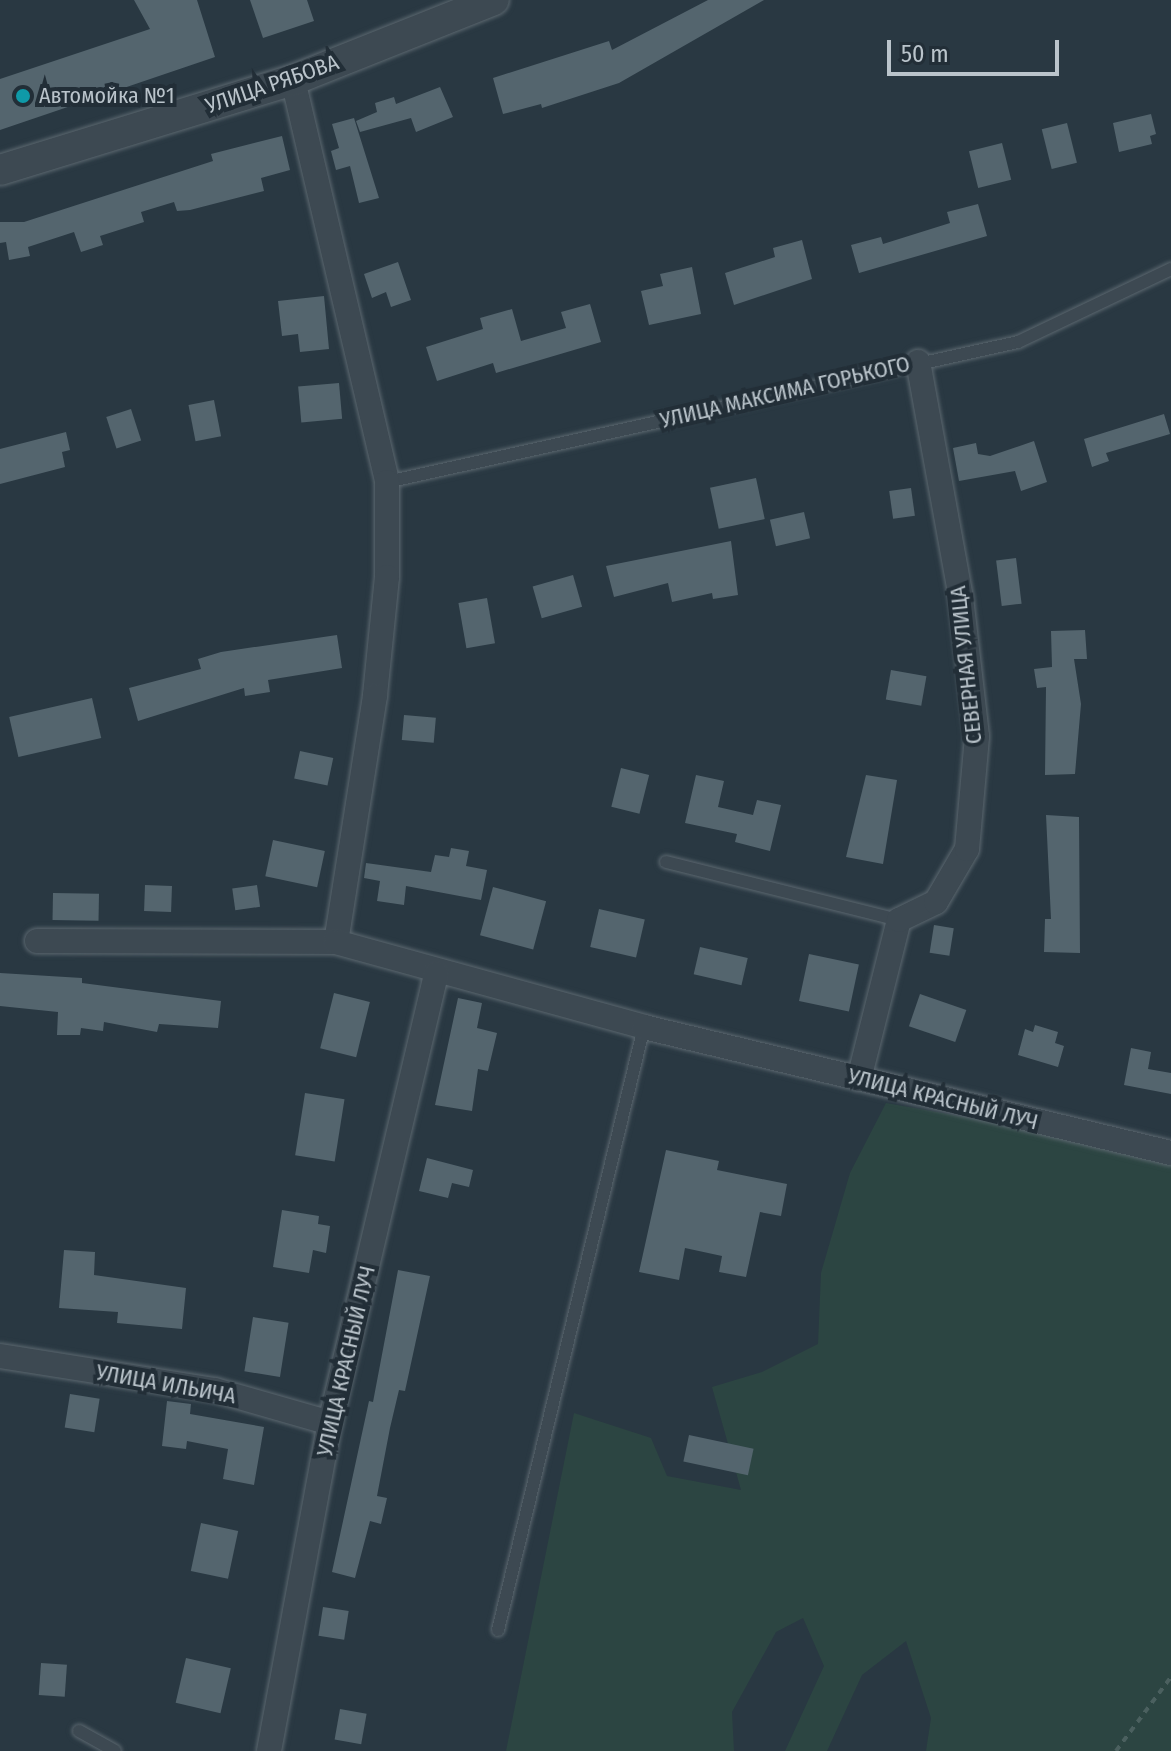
<!DOCTYPE html>
<html>
<head>
<meta charset="utf-8">
<style>
  body { margin:0 }
  #map { position:relative; width:1171px; height:1751px; overflow:hidden; background:#293842; font-family:"Fira Sans Condensed",sans-serif }
  div>[style] { position:absolute }
  .green>* { inset:0; background:#2c4542 }
  .building>* { inset:0; background:#54656e; transform-origin:0 0 }
  .path>* { height:4px; margin-top:-2px; transform-origin:0; background:repeating-linear-gradient(90deg,#4b605f 0 6px,transparent 0 12px) }
  .roads { filter:drop-shadow(0 0 2px #5b676f) drop-shadow(0 0 2px #5b676f) }
  .service>* { height:12px; margin:-6px; padding:0 6px; transform-origin:6px; border-radius:6px; background:#3d4952 }
  .minor>* { height:24px; margin:-12px; padding:0 12px; transform-origin:12px; border-radius:12px; background:#3d4952 }
  .tertiary>* { height:30px; margin:-15px; padding:0 15px; transform-origin:15px; border-radius:15px; background:#3d4952 }
  .dots>* { width:22px; height:22px; translate:-50% -50%; box-sizing:border-box; border:4px solid #222e37; border-radius:50% }
  span { translate:-50% -50%; white-space:nowrap; text-align:center; line-height:1.15; -webkit-text-stroke:8px #222e37; paint-order:stroke }
  .street-label { font-size:22px; color:#bac4cb }
  .poi-label { font-size:22px; color:#bac4cb }
  .left { translate:0 -50%; text-align:left }
  .scale { position:absolute; left:887px; top:40px; width:172px; height:36px; box-sizing:border-box; border:4px solid #bac4cb; border-top:0; padding-left:10px; font-size:24px; line-height:28px; white-space:nowrap; color:#bac4cb; -webkit-text-stroke:6px #222e37; paint-order:stroke }
</style>
</head>
<body>
<div id="map">
  <div class="green">
    <div style="clip-path:polygon(886px 1103px,1171px 1153px,1171px 1751px,926px 1751px,931px 1718px,906px 1641px,862px 1675px,827px 1751px,785px 1751px,824px 1666px,803px 1618px,776px 1632px,732px 1712px,734px 1751px,506px 1751px,574px 1413px,651px 1438px,667px 1476px,741px 1490px,712px 1387px,762px 1372px,818px 1344px,821px 1273px,850px 1173px)"></div>
  </div>
  <div class="building">
    <div style="clip-path:polygon(134px 0,197px 0,215px 57px,0 130px,0 79px,150px 29px)"></div>
    <div style="clip-path:polygon(250px 0,307px 0,314px 21px,263px 38px)"></div>
    <div style="clip-path:polygon(708px 0,764px 0,619px 83px,542px 108px,541px 104px,503px 114px,493px 78px,609px 41px,612px 50px)"></div>
    <div style="clip-path:polygon(440px 87px,453px 117px,416px 132px,411px 118px,360px 132px,356px 121px,377px 112px,375px 103px,394px 97px,396px 104px)"></div>
    <div style="clip-path:polygon(1151px 114px,1156px 134px,1150px 136px,1152px 144px,1119px 152px,1113px 123px)"></div>
    <div style="clip-path:polygon(354px 118px,379px 198px,359px 203px,350px 166px,336px 170px,331px 151px,339px 148px,332px 124px)"></div>
    <div style="left:1067px;top:123px;width:41px;height:26px;rotate:76deg"></div>
    <div style="clip-path:polygon(282px 136px,290px 170px,261px 178px,264px 191px,190px 210px,177px 211px,174px 202px,141px 212px,144px 222px,100px 236px,103px 245px,81px 252px,74px 232px,28px 247px,30px 256px,9px 260px,6px 242px,0 243px,0 222px,24px 222px,213px 161px,211px 154px)"></div>
    <div style="left:1002px;top:143px;width:38px;height:34px;rotate:76deg"></div>
    <div style="clip-path:polygon(978px 204px,987px 236px,859px 273px,851px 245px,881px 237px,883px 244px,950px 223px,947px 212px)"></div>
    <div style="clip-path:polygon(802px 240px,812px 279px,734px 305px,725px 273px,775px 257px,773px 248px)"></div>
    <div style="clip-path:polygon(398px 262px,411px 300px,391px 307px,386px 292px,372px 298px,364px 274px)"></div>
    <div style="clip-path:polygon(692px 267px,701px 314px,649px 325px,641px 291px,663px 286px,660px 274px)"></div>
    <div style="clip-path:polygon(324px 296px,329px 349px,300px 352px,298px 334px,282px 336px,278px 301px)"></div>
    <div style="clip-path:polygon(590px 304px,601px 342px,496px 373px,493px 363px,437px 381px,426px 347px,483px 329px,480px 318px,512px 309px,521px 341px,566px 328px,561px 312px)"></div>
    <div style="left:339px;top:383px;width:36px;height:41px;rotate:85deg"></div>
    <div style="left:214px;top:400px;width:37px;height:26px;rotate:79deg"></div>
    <div style="left:131px;top:409px;width:33px;height:26px;rotate:72deg"></div>
    <div style="clip-path:polygon(1164px 414px,1170px 434px,1106px 453px,1109px 461px,1092px 467px,1084px 439px)"></div>
    <div style="clip-path:polygon(66px 432px,70px 450px,62px 452px,65px 467px,0 484px,0 449px)"></div>
    <div style="clip-path:polygon(1034px 441px,1047px 482px,1021px 491px,1015px 471px,959px 481px,953px 448px,976px 443px,978px 454px,990px 456px)"></div>
    <div style="left:756px;top:478px;width:42px;height:47px;rotate:78deg"></div>
    <div style="left:911px;top:488px;width:28px;height:22px;rotate:82deg"></div>
    <div style="left:804px;top:512px;width:27px;height:35px;rotate:77deg"></div>
    <div style="clip-path:polygon(731px 541px,738px 595px,713px 599px,712px 593px,672px 602px,668px 583px,614px 597px,606px 566px)"></div>
    <div style="left:1016px;top:558px;width:46px;height:20px;rotate:83deg"></div>
    <div style="left:573px;top:575px;width:33px;height:42px;rotate:74deg"></div>
    <div style="left:487px;top:598px;width:46px;height:29px;rotate:80deg"></div>
    <div style="clip-path:polygon(1085px 630px,1087px 659px,1074px 659px,1081px 704px,1075px 774px,1045px 775px,1046px 687px,1037px 688px,1034px 669px,1052px 667px,1051px 631px)"></div>
    <div style="clip-path:polygon(337px 635px,342px 668px,268px 680px,270px 692px,245px 696px,244px 688px,138px 721px,129px 688px,201px 669px,198px 659px,221px 652px)"></div>
    <div style="left:891px;top:670px;width:36px;height:30px;rotate:10deg"></div>
    <div style="left:92px;top:698px;width:41px;height:85px;rotate:77deg"></div>
    <div style="left:404px;top:715px;width:32px;height:25px;rotate:5deg"></div>
    <div style="left:300px;top:751px;width:34px;height:28px;rotate:12deg"></div>
    <div style="left:621px;top:768px;width:29px;height:40px;rotate:14deg"></div>
    <div style="clip-path:polygon(696px 775px,724px 781px,718px 807px,753px 815px,757px 800px,781px 805px,770px 851px,735px 842px,737px 834px,685px 823px)"></div>
    <div style="clip-path:polygon(866px 775px,897px 780px,883px 864px,846px 857px)"></div>
    <div style="clip-path:polygon(1046px 815px,1079px 817px,1080px 953px,1044px 952px,1045px 919px,1051px 919px)"></div>
    <div style="left:273px;top:840px;width:53px;height:37px;rotate:12deg"></div>
    <div style="clip-path:polygon(451px 848px,469px 851px,466px 866px,487px 870px,481px 900px,406px 886px,404px 905px,377px 901px,380px 881px,364px 878px,366px 863px,431px 872px,435px 855px,449px 857px)"></div>
    <div style="left:145px;top:885px;width:27px;height:26px;rotate:2deg"></div>
    <div style="left:257px;top:885px;width:22px;height:25px;rotate:82deg"></div>
    <div style="left:493px;top:887px;width:55px;height:50px;rotate:15deg"></div>
    <div style="left:53px;top:893px;width:46px;height:27px;rotate:1deg"></div>
    <div style="left:599px;top:909px;width:47px;height:39px;rotate:13deg"></div>
    <div style="left:934px;top:925px;width:20px;height:28px;rotate:9deg"></div>
    <div style="left:700px;top:947px;width:49px;height:28px;rotate:13deg"></div>
    <div style="left:809px;top:954px;width:51px;height:48px;rotate:12deg"></div>
    <div style="clip-path:polygon(0 973px,82px 978px,82px 983px,221px 1001px,218px 1028px,159px 1024px,157px 1032px,104px 1022px,103px 1031px,81px 1028px,80px 1035px,57px 1035px,58px 1012px,0 1006px)"></div>
    <div style="left:334px;top:993px;width:37px;height:57px;rotate:14deg"></div>
    <div style="left:920px;top:994px;width:49px;height:34px;rotate:19deg"></div>
    <div style="clip-path:polygon(458px 998px,482px 1003px,477px 1028px,497px 1033px,488px 1071px,478px 1069px,472px 1111px,435px 1105px)"></div>
    <div style="clip-path:polygon(1035px 1025px,1058px 1032px,1055px 1043px,1064px 1046px,1058px 1067px,1018px 1055px,1025px 1029px,1033px 1032px)"></div>
    <div style="clip-path:polygon(1131px 1048px,1151px 1052px,1148px 1069px,1171px 1073px,1171px 1094px,1124px 1085px)"></div>
    <div style="left:305px;top:1093px;width:40px;height:63px;rotate:9deg"></div>
    <div style="clip-path:polygon(666px 1150px,719px 1161px,717px 1170px,787px 1184px,781px 1216px,760px 1212px,746px 1277px,719px 1272px,722px 1256px,685px 1248px,679px 1280px,639px 1272px)"></div>
    <div style="clip-path:polygon(427px 1158px,473px 1170px,469px 1187px,452px 1183px,448px 1198px,419px 1191px)"></div>
    <div style="clip-path:polygon(282px 1210px,319px 1216px,318px 1224px,330px 1226px,326px 1253px,313px 1250px,309px 1273px,273px 1267px)"></div>
    <div style="clip-path:polygon(64px 1250px,95px 1252px,94px 1275px,186px 1288px,182px 1329px,117px 1323px,118px 1312px,59px 1308px)"></div>
    <div style="clip-path:polygon(398px 1270px,430px 1276px,405px 1391px,399px 1390px,390px 1428px,377px 1496px,387px 1498px,381px 1524px,370px 1521px,355px 1578px,332px 1572px,369px 1401px,373px 1402px)"></div>
    <div style="left:253px;top:1317px;width:36px;height:55px;rotate:9deg"></div>
    <div style="left:70px;top:1394px;width:30px;height:34px;rotate:9deg"></div>
    <div style="clip-path:polygon(167px 1401px,191px 1404px,190px 1414px,264px 1427px,254px 1485px,223px 1479px,228px 1449px,187px 1441px,186px 1449px,162px 1446px)"></div>
    <div style="left:689px;top:1435px;width:66px;height:27px;rotate:12deg"></div>
    <div style="left:201px;top:1523px;width:38px;height:49px;rotate:12deg"></div>
    <div style="left:323px;top:1607px;width:26px;height:29px;rotate:9deg"></div>
    <div style="left:186px;top:1658px;width:46px;height:46px;rotate:13deg"></div>
    <div style="left:41px;top:1663px;width:26px;height:32px;rotate:4deg"></div>
    <div style="left:340px;top:1709px;width:27px;height:31px;rotate:10deg"></div>
  </div>
  <div class="path">
    <div style="left:1116px;top:1751px;width:92px;rotate:-53.4deg"></div>
  </div>
  <div class="roads">
    <div class="service">
      <div style="left:387px;top:482px;width:646px;rotate:-12.51deg"></div>
      <div style="left:1018px;top:342px;width:170px;rotate:-25.5deg"></div>
      <div style="left:666px;top:862px;width:240px;rotate:14deg"></div>
      <div style="left:498px;top:1630px;width:620px;rotate:-76.39deg"></div>
      <div style="left:79px;top:1731px;width:41px;rotate:29.1deg"></div>
    </div>
    <div class="minor">
      <div style="left:293px;top:80px;width:413px;rotate:76.8deg"></div>
      <div style="left:387px;top:482px;width:95px;rotate:90deg"></div>
      <div style="left:387px;top:577px;width:120px;rotate:95.8deg"></div>
      <div style="left:375px;top:696px;width:249px;rotate:99deg"></div>
      <div style="left:37px;top:941px;width:299px;rotate:0.2deg"></div>
      <div style="left:336px;top:942px;width:320px;rotate:15.4deg"></div>
      <div style="left:644px;top:1027px;width:542px;rotate:13.45deg"></div>
      <div style="left:859px;top:1079px;width:164px;rotate:-75.9deg"></div>
      <div style="left:899px;top:920px;width:41px;rotate:-25.9deg"></div>
      <div style="left:936px;top:902px;width:61px;rotate:-59.7deg"></div>
      <div style="left:967px;top:849px;width:113px;rotate:-84.9deg"></div>
      <div style="left:977px;top:736px;width:139px;rotate:-96.6deg"></div>
      <div style="left:961px;top:598px;width:240px;rotate:-100.3deg"></div>
      <div style="left:0;top:1356px;width:218px;rotate:9deg"></div>
      <div style="left:215px;top:1390px;width:120px;rotate:16deg"></div>
      <div style="left:269px;top:1751px;width:334px;rotate:-79.5deg"></div>
      <div style="left:330px;top:1423px;width:462px;rotate:-76.7deg"></div>
    </div>
    <div class="tertiary">
      <div style="left:0;top:170px;width:307px;rotate:-17.1deg"></div>
      <div style="left:293px;top:80px;width:216px;rotate:-21.7deg"></div>
    </div>
  </div>
  <div class="dots">
    <div style="left:23px;top:96px;background:#0f9aa8"></div>
  </div>
  <div class="street-label">
    <span style="left:272px;top:84px;rotate:-19deg">УЛИЦА РЯБОВА</span>
    <span style="left:785px;top:392px;rotate:-13deg">УЛИЦА МАКСИМА ГОРЬКОГО</span>
    <span style="left:966px;top:665px;rotate:-96deg">СЕВЕРНАЯ УЛИЦА</span>
    <span style="left:943px;top:1099px;rotate:14deg">УЛИЦА КРАСНЫЙ ЛУЧ</span>
    <span style="left:346px;top:1361px;rotate:-77deg">УЛИЦА КРАСНЫЙ ЛУЧ</span>
    <span style="left:166px;top:1384px;rotate:10deg">УЛИЦА ИЛЬИЧА</span>
  </div>
  <div class="poi-label">
    <span class="left" style="left:39px;top:96px">Автомойка №1</span>
  </div>
  <div class="scale">50 m</div>
</div>
</body>
</html>
